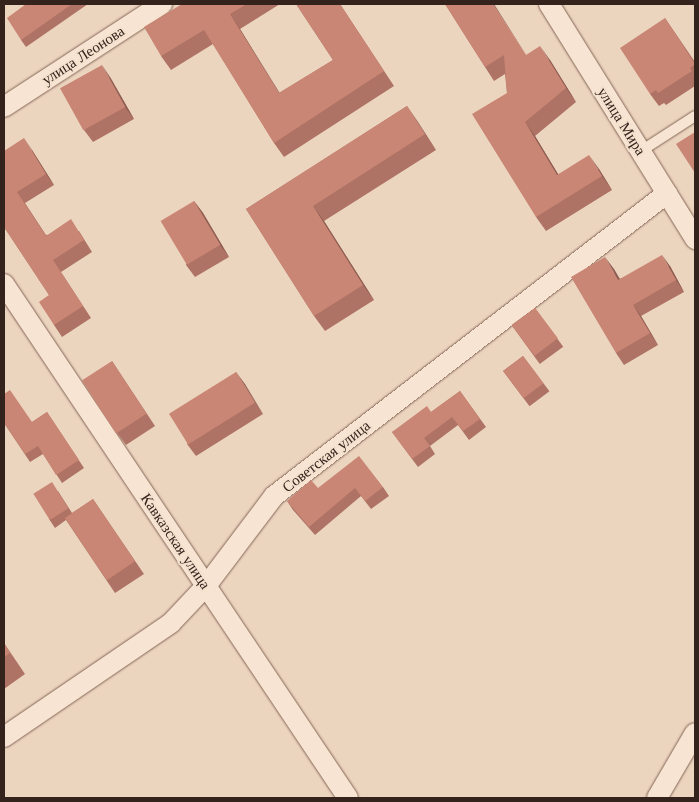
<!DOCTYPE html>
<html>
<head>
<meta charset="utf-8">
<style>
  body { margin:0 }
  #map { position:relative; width:699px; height:802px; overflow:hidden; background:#ecd5bf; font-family:"Libre Baskerville",serif }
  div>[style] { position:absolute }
  .roads { filter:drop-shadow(0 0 1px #846658) drop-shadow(0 0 1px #846658) }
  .service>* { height:10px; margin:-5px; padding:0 5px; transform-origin:5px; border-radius:5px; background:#f8e4d2 }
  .minor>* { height:20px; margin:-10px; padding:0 10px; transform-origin:10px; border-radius:10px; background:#f8e4d2 }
  .wall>* { inset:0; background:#ae7365; transform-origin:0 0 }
  .shaded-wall>* { inset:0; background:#8d5e52 }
  .building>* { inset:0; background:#ca8675; transform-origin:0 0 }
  span { translate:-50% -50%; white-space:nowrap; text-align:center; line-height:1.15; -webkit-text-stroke:4px #f4e1ce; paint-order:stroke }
  .street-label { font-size:15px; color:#34221c }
  .frame { position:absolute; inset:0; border:5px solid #34221c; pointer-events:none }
</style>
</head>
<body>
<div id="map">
  <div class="roads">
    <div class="service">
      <div style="left:641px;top:151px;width:64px;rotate:-32.9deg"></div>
    </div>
    <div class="minor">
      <div style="left:549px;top:4px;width:277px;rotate:58.1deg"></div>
      <div style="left:4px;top:107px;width:189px;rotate:-33.1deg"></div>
      <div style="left:4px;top:284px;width:618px;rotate:56.21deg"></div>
      <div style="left:4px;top:737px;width:202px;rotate:-34.3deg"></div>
      <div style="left:171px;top:623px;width:51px;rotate:-46.6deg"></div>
      <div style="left:206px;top:586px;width:113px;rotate:-52.9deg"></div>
      <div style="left:274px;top:496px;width:496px;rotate:-37.6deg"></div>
      <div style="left:657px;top:798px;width:75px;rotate:-59.7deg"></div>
    </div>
  </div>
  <div class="wall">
    <div style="clip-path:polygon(26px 4px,88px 4px,26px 47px,21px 40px)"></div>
    <div style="clip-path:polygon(182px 4px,280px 4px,240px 29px,279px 93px,333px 60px,296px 4px,340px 4px,394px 86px,284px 157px,274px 143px,213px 44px,171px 70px,161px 56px)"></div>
    <div style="clip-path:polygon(445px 4px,526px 55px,550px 60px,576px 102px,535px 136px,558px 174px,599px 169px,612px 190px,546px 231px,536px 217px,507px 93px,505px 74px,494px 81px,485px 67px)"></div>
    <div style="clip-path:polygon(665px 18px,695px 62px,695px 86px,666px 105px,664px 103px,659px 106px,650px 94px)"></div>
    <div style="clip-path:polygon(110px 77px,134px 119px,93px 142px,84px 130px)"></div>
    <div style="clip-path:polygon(407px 106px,436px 150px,324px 221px,374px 300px,325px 331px,314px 316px,246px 209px)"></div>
    <div style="clip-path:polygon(32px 150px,54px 185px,25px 203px,46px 235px,79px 231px,92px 252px,61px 272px,91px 318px,62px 337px,54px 325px,49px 295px,4px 227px)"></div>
    <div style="clip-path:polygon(194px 201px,203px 213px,229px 257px,195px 277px,186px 265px)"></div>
    <div style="clip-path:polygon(670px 266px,684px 292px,641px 316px,658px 345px,624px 365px,616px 353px,614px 269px,619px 279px)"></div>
    <div style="left:535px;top:308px;width:48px;height:29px;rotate:54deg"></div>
    <div style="left:523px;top:356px;width:44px;height:25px;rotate:53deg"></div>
    <div style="clip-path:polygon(112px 361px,155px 426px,126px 445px,117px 433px)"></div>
    <div style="clip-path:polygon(236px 372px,263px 414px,196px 456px,187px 444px)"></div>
    <div style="clip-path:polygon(460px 391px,486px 427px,469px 440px,458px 425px,430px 446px,435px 454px,418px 467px,392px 432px,431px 412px)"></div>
    <div style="clip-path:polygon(47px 412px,84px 468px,62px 483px,43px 454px,30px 462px,4px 423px,32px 422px)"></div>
    <div style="clip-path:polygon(383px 487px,389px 496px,371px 509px,361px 496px,315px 535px,293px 510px,287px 501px,318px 488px)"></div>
    <div style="clip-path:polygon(58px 491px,72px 513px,93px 499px,144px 574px,115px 593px,66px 520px,55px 528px,49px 519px)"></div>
    <div style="clip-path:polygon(4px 643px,25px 674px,4px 689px)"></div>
  </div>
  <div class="shaded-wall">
    <div style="clip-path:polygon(493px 4px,494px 4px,535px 69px,526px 55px)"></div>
    <div style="clip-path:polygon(230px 14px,240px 29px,289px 108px,279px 93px)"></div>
    <div style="clip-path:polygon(540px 46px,550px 60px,576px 102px,566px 88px)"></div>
    <div style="clip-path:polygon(102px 65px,110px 77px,134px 119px,125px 107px)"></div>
    <div style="clip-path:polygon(407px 106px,418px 122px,436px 150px,425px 134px)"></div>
    <div style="clip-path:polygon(525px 122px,535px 136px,567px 189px,557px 175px)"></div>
    <div style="clip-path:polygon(24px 138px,32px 150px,54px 185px,46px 174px)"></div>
    <div style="clip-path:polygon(589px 155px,599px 169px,612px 190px,602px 176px)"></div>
    <div style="clip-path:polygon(194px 201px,203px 213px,229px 257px,220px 245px)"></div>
    <div style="clip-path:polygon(313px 206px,324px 221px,374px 300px,363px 285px)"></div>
    <div style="clip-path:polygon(662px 255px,670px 266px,684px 292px,676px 280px)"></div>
    <div style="clip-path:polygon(605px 257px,614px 269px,627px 291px,618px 280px)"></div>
    <div style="clip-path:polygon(633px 305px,641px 316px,658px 345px,650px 333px)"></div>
    <div style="clip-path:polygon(236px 372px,245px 384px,263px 414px,255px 402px)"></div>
  </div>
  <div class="building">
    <div style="clip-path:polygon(26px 4px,72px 4px,21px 40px,7px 18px)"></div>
    <div style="clip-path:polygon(182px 4px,247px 4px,230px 14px,279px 93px,333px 60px,296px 4px,340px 4px,384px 71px,274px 143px,204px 30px,161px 56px,144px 27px)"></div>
    <div style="clip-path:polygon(445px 4px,493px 4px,526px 55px,540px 46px,566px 88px,525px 122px,557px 175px,589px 155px,602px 176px,536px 217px,472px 114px,507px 93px,504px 55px,485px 67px)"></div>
    <div style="clip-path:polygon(665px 18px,695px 64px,690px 68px,692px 71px,658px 93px,656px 90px,650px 94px,620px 48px)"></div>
    <div style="left:102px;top:65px;width:48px;height:48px;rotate:61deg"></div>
    <div style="clip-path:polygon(407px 106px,425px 134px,313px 206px,363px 285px,314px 316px,246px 209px)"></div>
    <div style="clip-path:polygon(695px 132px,695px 173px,676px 144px)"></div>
    <div style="clip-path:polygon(24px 138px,46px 174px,17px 192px,46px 236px,71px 219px,84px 240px,53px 260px,83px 306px,54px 325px,39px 302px,49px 295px,4px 227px,4px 151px)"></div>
    <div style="left:194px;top:201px;width:51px;height:39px;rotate:59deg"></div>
    <div style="clip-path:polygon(662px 255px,676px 280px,633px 305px,650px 333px,616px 353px,571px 277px,605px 257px,618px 280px)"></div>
    <div style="left:535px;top:308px;width:38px;height:29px;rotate:53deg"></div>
    <div style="left:523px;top:356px;width:34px;height:25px;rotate:53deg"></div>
    <div style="left:112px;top:361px;width:63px;height:36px;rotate:57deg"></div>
    <div style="left:236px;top:372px;width:36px;height:79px;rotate:58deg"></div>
    <div style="clip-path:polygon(10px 390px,32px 422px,47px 412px,79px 460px,56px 475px,38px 446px,25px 454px,4px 423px,4px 394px)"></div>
    <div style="clip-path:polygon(460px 391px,480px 419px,463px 431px,452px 417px,424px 438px,430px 446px,412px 459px,392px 432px,427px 406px,431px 412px)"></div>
    <div style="clip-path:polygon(359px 456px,383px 487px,365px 501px,355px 488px,309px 527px,287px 501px,311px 480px,318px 488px)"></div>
    <div style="left:52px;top:482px;width:31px;height:22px;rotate:58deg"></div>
    <div style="left:93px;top:499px;width:75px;height:34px;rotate:56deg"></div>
    <div style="clip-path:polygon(4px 643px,10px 653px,4px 657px)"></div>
  </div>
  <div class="street-label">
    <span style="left:83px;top:55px;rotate:-33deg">улица Леонова</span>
    <span style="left:622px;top:121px;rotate:58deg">улица Мира</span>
    <span style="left:326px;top:456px;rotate:-38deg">Советская улица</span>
    <span style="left:176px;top:541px;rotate:56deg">Кавказская улица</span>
  </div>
  <div class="frame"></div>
</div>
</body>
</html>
